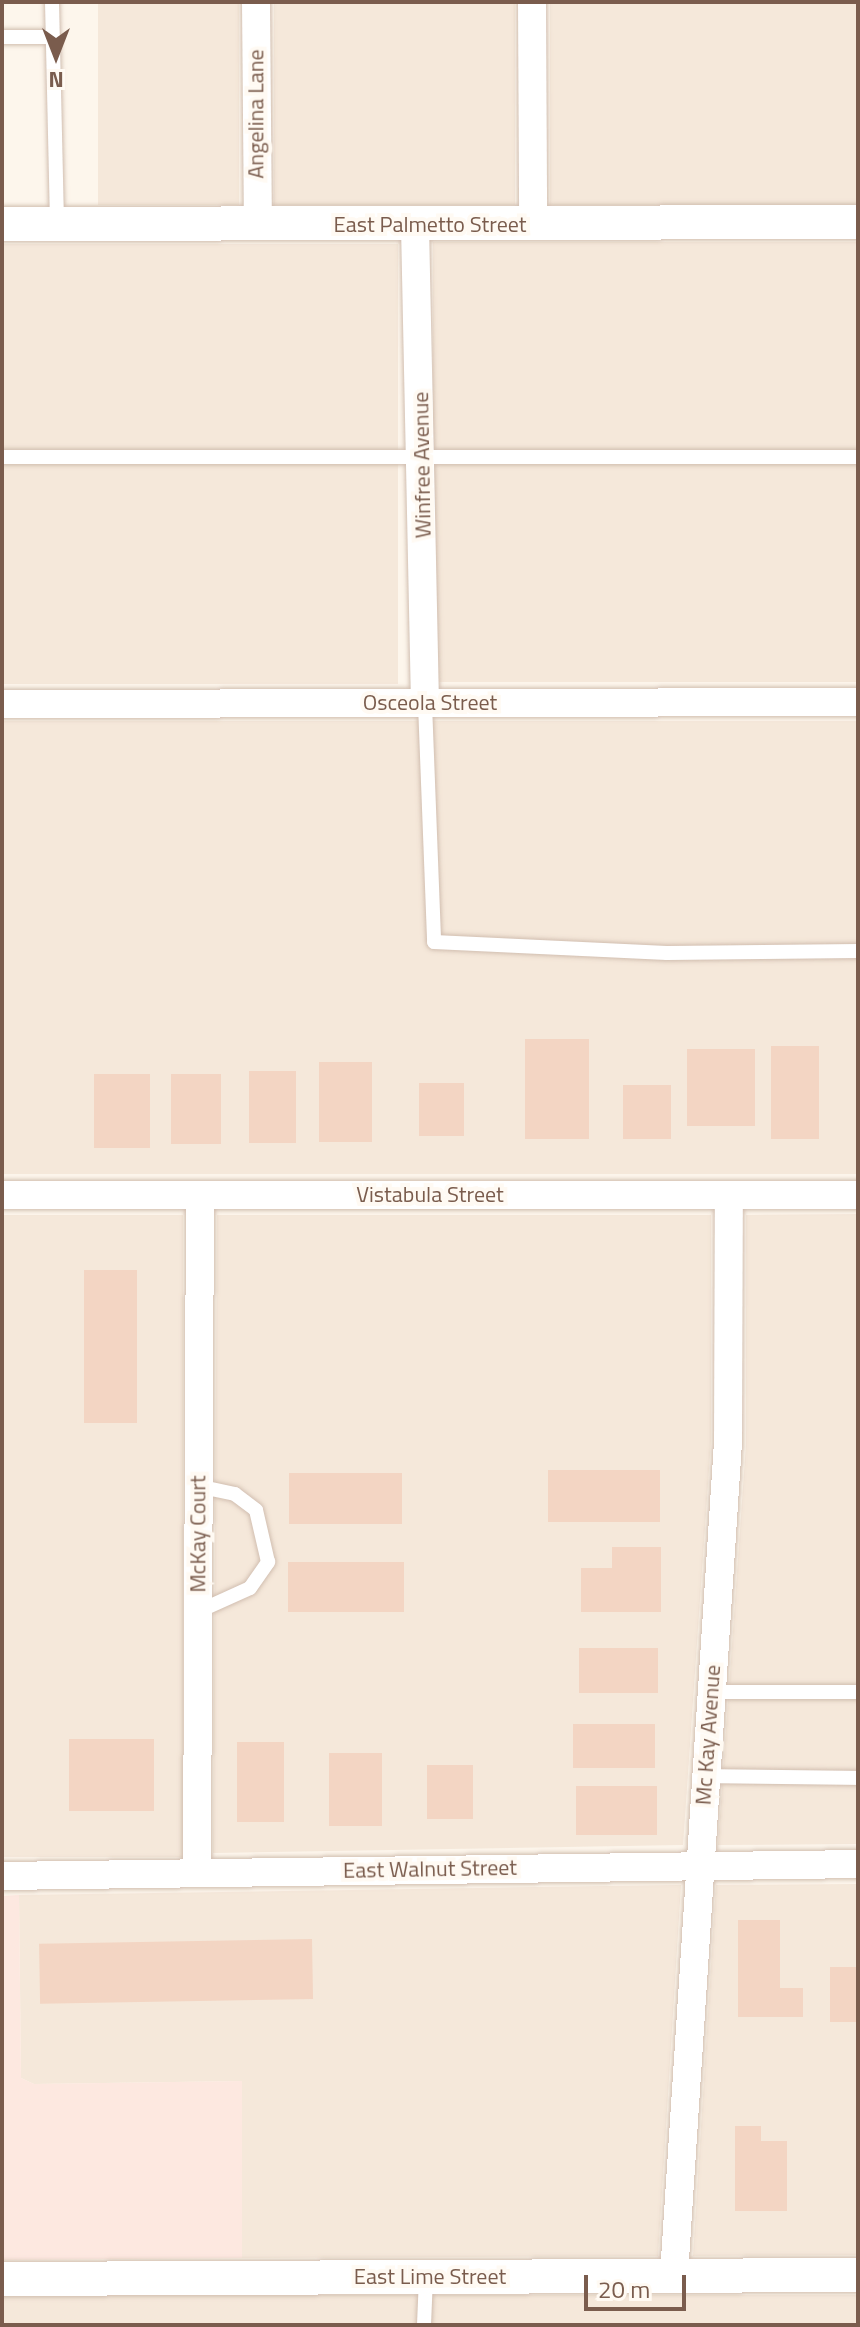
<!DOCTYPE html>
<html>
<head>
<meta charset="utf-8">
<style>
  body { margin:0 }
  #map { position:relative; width:860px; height:2327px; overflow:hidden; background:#fdf6ec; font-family:"Titillium Web",sans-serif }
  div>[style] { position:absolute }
  .residential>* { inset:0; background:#f5e8da; transform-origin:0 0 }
  .commercial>* { inset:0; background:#fde8e0 }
  .building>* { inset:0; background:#f3d5c3; transform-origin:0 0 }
  .roads { filter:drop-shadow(0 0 2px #d1beb0) drop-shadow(0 0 2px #d1beb0) }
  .service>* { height:14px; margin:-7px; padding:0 7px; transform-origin:7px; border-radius:7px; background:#fff }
  .minor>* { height:28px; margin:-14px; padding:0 14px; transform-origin:14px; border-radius:14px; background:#fff }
  .tertiary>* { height:34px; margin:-17px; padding:0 17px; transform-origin:17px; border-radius:17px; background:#fff }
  span { translate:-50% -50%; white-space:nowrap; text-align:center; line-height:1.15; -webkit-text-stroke:8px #fffaf3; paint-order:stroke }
  .street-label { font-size:22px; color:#7a5c4d }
  .frame { position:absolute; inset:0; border:4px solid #7a5c4d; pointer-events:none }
  .north { position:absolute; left:16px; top:16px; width:80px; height:80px; -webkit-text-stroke:6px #fffaf3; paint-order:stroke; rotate:180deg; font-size:22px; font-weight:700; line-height:32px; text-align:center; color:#7a5c4d }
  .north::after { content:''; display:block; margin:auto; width:28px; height:36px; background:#7a5c4d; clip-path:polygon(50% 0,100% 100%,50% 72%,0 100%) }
  .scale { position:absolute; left:584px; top:2275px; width:102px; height:36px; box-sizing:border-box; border:4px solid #7a5c4d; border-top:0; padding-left:10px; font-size:24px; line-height:28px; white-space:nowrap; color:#7a5c4d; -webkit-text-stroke:6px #fffaf3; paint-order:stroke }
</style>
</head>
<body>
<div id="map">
  <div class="residential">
    <div style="left:98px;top:2px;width:141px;height:203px"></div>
    <div style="left:274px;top:2px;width:241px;height:203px"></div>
    <div style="left:550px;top:2px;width:308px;height:203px"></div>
    <div style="left:858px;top:242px;width:440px;height:425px;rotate:90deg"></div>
    <div style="left:2px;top:244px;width:396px;height:440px"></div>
    <div style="left:858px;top:721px;width:453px;height:856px;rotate:90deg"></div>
    <div style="clip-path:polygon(858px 1214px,858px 1844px,718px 1845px,746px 1444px,746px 1215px)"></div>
    <div style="left:2px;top:1215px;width:181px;height:642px"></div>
    <div style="clip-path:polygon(217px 1215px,711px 1215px,711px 1441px,683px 1845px,213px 1853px)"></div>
    <div style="clip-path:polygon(858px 1884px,858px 2255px,693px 2256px,716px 1885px)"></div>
    <div style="clip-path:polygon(681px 1885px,658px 2256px,242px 2258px,242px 2081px,34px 2084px,21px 2078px,19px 1895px)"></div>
    <div style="left:858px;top:2295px;width:30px;height:856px;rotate:90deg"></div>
  </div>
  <div class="commercial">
    <div style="clip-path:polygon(19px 1895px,21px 2078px,34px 2084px,242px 2081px,242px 2258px,2px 2260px,2px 1896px)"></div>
  </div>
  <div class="building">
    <div style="left:525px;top:1039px;width:64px;height:100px"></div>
    <div style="left:771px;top:1046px;width:48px;height:93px"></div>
    <div style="left:687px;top:1049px;width:68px;height:77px"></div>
    <div style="left:319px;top:1062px;width:53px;height:80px"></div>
    <div style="left:249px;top:1071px;width:47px;height:72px"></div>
    <div style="left:94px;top:1074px;width:56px;height:74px"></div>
    <div style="left:171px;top:1074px;width:50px;height:70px"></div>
    <div style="left:419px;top:1083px;width:45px;height:53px"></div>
    <div style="left:623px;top:1085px;width:48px;height:54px"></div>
    <div style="left:84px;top:1270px;width:53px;height:153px"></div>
    <div style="left:548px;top:1470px;width:112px;height:52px"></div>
    <div style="left:289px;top:1473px;width:113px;height:51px"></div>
    <div style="clip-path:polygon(612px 1547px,661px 1547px,661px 1612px,581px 1612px,581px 1568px,612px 1568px)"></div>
    <div style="left:288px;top:1562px;width:116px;height:50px"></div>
    <div style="left:579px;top:1648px;width:79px;height:45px"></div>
    <div style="left:573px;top:1724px;width:82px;height:44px"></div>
    <div style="left:69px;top:1739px;width:85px;height:72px"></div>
    <div style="left:237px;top:1742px;width:47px;height:80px"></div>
    <div style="left:329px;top:1753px;width:53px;height:73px"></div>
    <div style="left:427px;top:1765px;width:46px;height:54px"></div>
    <div style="left:576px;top:1786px;width:81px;height:49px"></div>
    <div style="clip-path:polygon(738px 1920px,780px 1920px,780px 1988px,803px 1988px,803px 2017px,738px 2017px)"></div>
    <div style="left:312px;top:1939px;width:60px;height:273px;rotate:89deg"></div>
    <div style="left:830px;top:1967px;width:28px;height:55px"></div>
    <div style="clip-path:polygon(735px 2126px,761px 2126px,761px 2141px,787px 2141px,787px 2211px,735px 2211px)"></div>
  </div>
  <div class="roads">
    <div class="service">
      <div style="left:52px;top:2px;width:223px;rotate:88.7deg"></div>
      <div style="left:2px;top:37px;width:51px"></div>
      <div style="left:2px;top:457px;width:856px"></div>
      <div style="left:425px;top:704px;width:238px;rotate:87.8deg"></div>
      <div style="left:434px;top:942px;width:233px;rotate:2.7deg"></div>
      <div style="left:667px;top:953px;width:191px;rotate:-0.6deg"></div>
      <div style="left:197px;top:1612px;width:58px;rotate:-24.4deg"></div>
      <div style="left:250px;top:1588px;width:32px;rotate:-55deg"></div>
      <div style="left:268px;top:1562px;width:53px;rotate:-103deg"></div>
      <div style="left:256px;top:1510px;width:26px;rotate:-143deg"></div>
      <div style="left:235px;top:1494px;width:38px;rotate:-168deg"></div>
      <div style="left:711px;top:1692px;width:147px"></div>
      <div style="left:705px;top:1776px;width:153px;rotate:0.7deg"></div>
      <div style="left:424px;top:2325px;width:48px;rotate:-87.6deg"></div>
    </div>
    <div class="minor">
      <div style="left:256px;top:2px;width:223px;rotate:89.5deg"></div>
      <div style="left:532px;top:2px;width:223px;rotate:89.7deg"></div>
      <div style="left:415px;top:226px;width:478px;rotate:88.8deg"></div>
      <div style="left:2px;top:704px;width:856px;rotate:-0.13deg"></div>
      <div style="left:2px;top:1195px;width:856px"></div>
      <div style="left:197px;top:1873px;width:678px;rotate:-89.75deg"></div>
      <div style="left:2px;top:1876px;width:856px;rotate:-0.8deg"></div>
      <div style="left:674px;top:2275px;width:835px;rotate:-86.29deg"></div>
      <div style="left:728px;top:1442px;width:247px;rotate:-89.8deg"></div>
    </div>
    <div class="tertiary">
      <div style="left:2px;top:224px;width:856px;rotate:-0.13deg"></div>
      <div style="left:2px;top:2279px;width:856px;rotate:-0.27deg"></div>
    </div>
  </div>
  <div class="street-label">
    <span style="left:256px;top:114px;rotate:-90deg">Angelina Lane</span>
    <span style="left:430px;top:225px">East Palmetto Street</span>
    <span style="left:422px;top:465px;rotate:-91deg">Winfree Avenue</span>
    <span style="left:430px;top:703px">Osceola Street</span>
    <span style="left:430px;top:1195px">Vistabula Street</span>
    <span style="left:198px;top:1534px;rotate:-90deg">McKay Court</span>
    <span style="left:708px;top:1735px;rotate:-86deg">Mc Kay Avenue</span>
    <span style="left:430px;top:1869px;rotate:-1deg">East Walnut Street</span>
    <span style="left:430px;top:2277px">East Lime Street</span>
  </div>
  <div class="frame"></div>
  <div class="north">N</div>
  <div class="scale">20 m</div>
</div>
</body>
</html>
